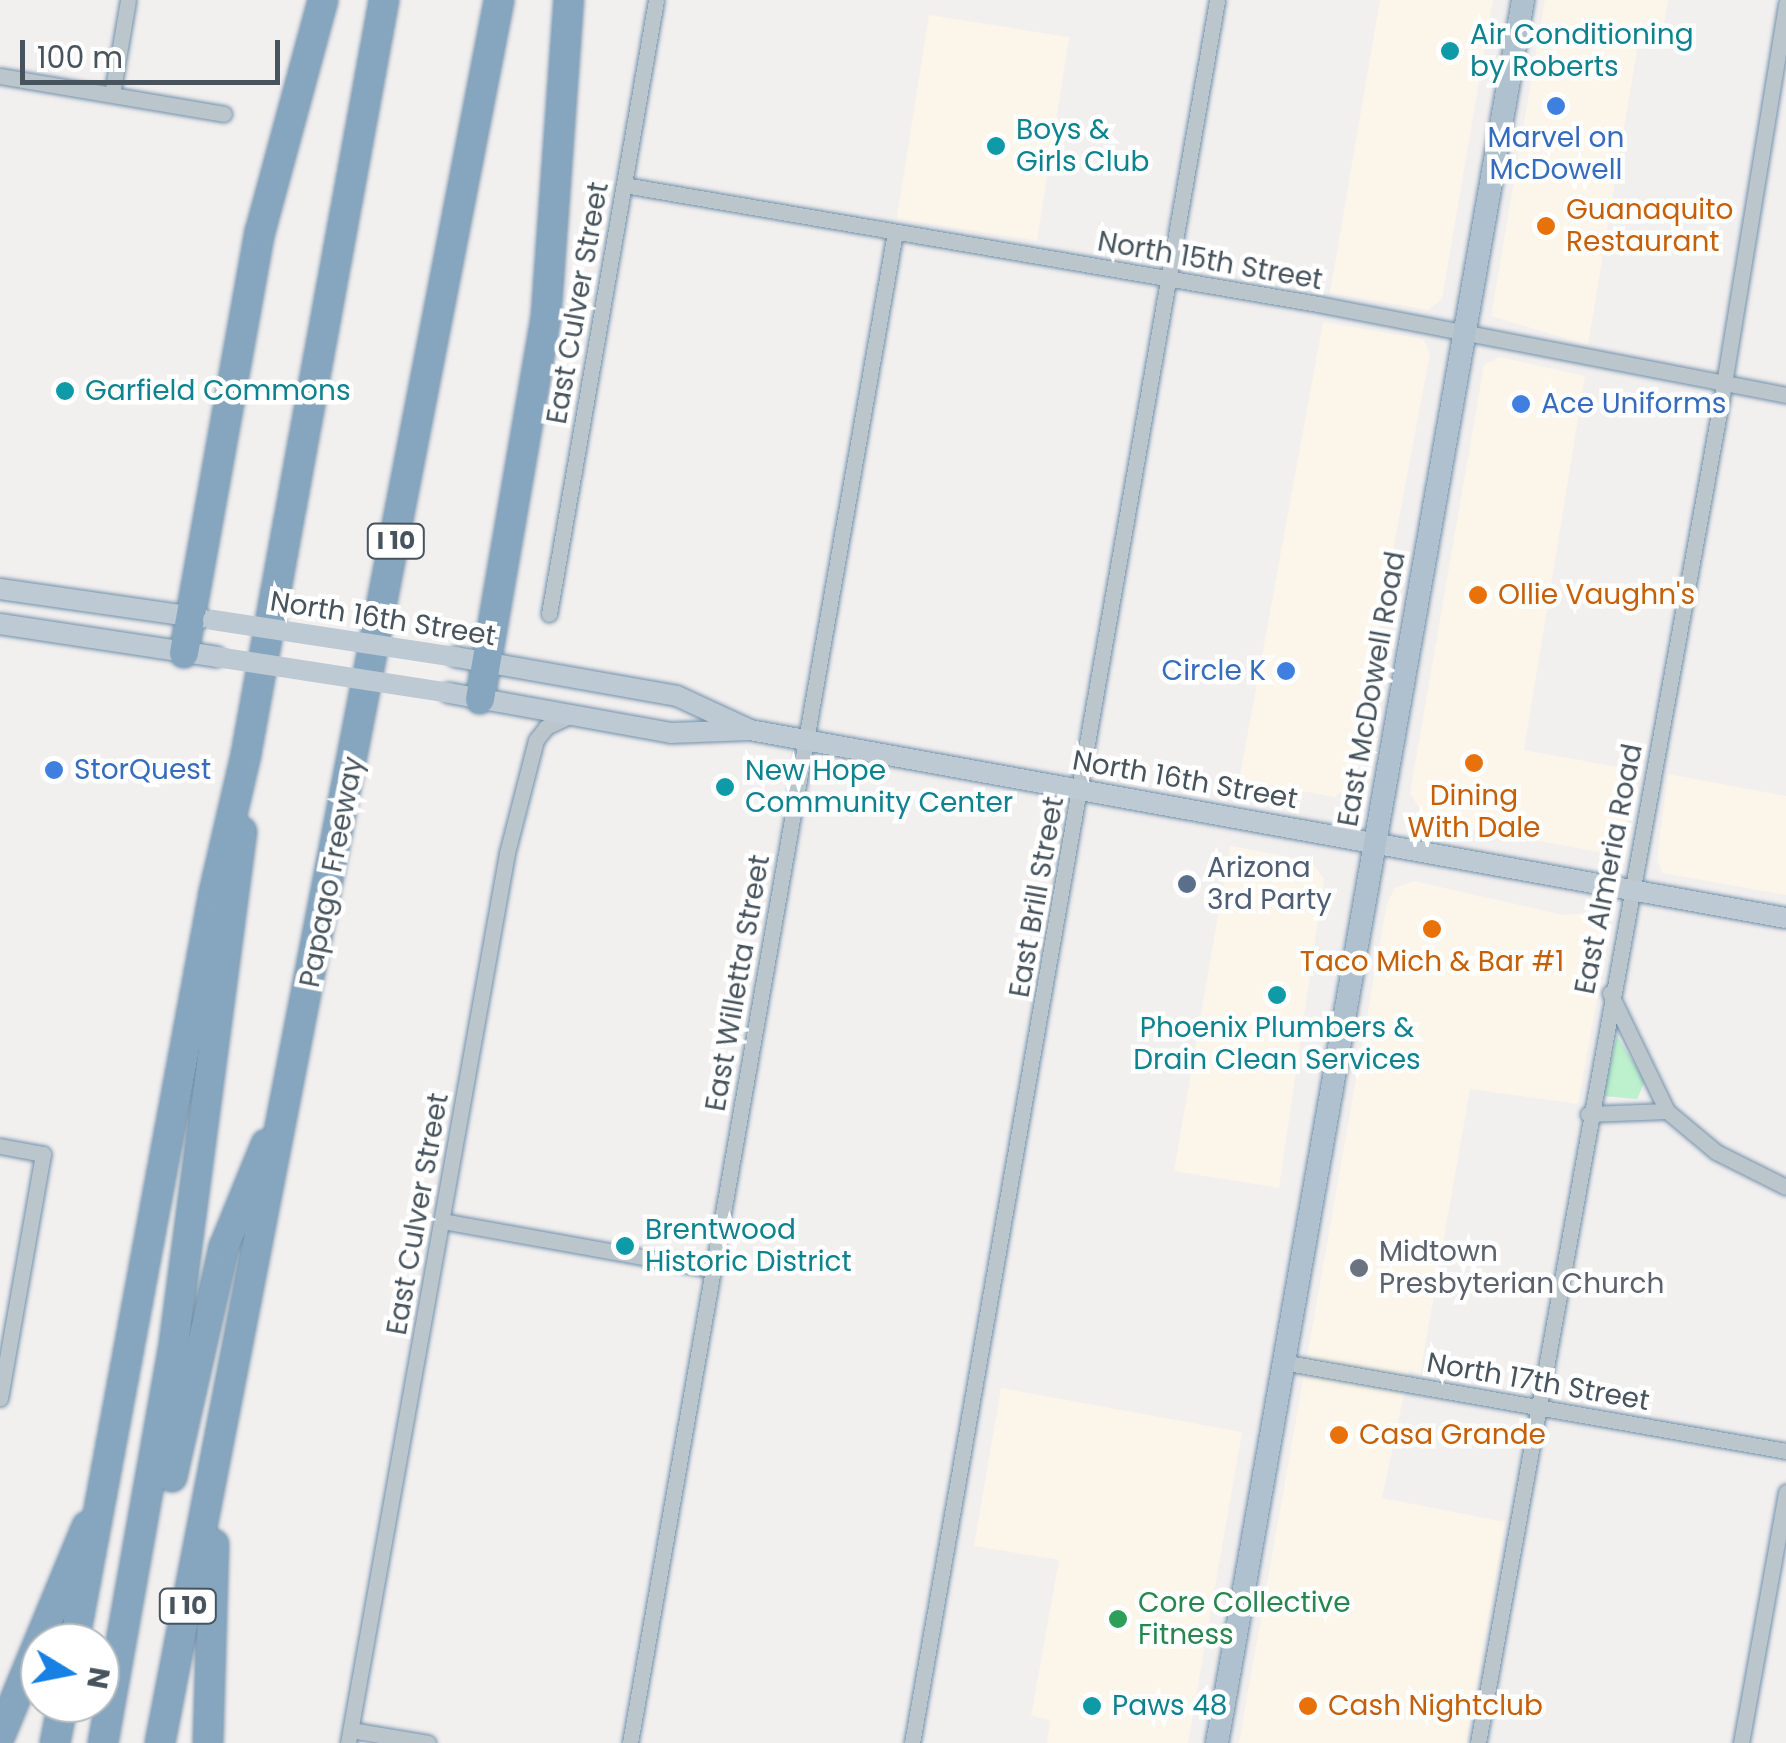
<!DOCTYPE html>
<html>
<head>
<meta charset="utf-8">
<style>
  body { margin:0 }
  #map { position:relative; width:1786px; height:1743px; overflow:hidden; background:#f2efef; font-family:Poppins,sans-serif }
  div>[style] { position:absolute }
  .commercial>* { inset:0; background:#fcf5e9; transform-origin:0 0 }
  .green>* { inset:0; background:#bdf0cd }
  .roads { filter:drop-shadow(0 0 2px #7291aa) drop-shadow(0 0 2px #7291aa) }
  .street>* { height:15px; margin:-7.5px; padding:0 7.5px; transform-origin:7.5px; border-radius:7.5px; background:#bbc5cc }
  .secondary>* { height:20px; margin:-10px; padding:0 10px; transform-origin:10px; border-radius:10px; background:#bdc9d3 }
  .primary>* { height:22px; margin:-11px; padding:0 11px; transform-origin:11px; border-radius:11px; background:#afc1ce }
  .highway>* { height:28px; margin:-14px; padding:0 14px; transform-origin:14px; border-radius:14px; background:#86a6bf }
  .secondary-bridge>* { height:20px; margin:-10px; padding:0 10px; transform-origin:10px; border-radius:10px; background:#bdc9d3 }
  .dots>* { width:28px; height:28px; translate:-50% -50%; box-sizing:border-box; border:5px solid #fff; border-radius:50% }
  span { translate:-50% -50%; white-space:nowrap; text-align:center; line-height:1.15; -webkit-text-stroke:9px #fff; paint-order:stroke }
  .shield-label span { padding:2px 8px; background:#fff; border:2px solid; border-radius:8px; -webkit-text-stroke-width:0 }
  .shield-label { font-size:25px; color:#47545d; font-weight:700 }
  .culture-label { font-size:28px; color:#0d838f }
  .left { translate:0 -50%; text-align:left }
  .shop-label { font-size:28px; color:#366cbe }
  .right { translate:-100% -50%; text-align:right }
  .food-label { font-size:28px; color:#c56008 }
  .street-label { font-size:28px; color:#47545d }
  .service-label { font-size:28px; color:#4e5e75 }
  .worship-label { font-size:28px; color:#5b616d }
  .leisure-label { font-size:28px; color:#27864d }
  .north { position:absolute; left:20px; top:1623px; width:100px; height:100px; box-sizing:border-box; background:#fff; border:2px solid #b5bbbe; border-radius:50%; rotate:100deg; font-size:28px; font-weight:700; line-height:40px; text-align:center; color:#47545d }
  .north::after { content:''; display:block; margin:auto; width:35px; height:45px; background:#1780e4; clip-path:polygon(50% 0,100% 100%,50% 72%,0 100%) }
  .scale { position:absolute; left:20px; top:40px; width:260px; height:45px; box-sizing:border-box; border:5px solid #47545d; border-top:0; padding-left:12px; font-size:30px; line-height:35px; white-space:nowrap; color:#47545d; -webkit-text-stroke:8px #fff; paint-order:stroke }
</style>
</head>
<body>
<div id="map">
  <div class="commercial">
    <div style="clip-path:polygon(1380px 0,1493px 0,1442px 299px,1428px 310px,1330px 293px)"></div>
    <div style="clip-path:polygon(1545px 0,1668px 0,1664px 24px,1639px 38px,1588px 345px,1491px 316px)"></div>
    <div style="left:929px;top:15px;width:142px;height:206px;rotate:9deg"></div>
    <div style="clip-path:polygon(1323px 322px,1423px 339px,1430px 353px,1349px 785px,1335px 797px,1270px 785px,1238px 787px)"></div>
    <div style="clip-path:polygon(1499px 357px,1585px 376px,1524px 750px,1640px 771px,1623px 840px,1605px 853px,1427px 821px,1410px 793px,1484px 365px)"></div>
    <div style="clip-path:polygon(1668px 774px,1786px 796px,1786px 895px,1663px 873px,1657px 860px)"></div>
    <div style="clip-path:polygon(1230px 846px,1311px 861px,1324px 879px,1279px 1188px,1174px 1171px)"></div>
    <div style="clip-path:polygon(1414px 881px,1564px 915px,1598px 912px,1610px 927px,1578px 1104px,1470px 1089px,1420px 1375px,1409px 1370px,1382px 1498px,1505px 1522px,1466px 1743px,1239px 1743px,1387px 903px,1395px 888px)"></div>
    <div style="clip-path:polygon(1001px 1388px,1242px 1432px,1188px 1743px,1047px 1743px,1050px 1720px,1031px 1716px,1059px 1560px,974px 1546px)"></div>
  </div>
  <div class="green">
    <div style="clip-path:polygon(1617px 1036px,1645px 1081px,1637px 1099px,1603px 1096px)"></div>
  </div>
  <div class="roads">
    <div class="street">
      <div style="left:0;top:76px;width:227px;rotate:9.6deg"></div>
      <div style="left:112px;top:94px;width:95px;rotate:-80.3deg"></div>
      <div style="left:624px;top:185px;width:704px;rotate:9.73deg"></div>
      <div style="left:1318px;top:304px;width:477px;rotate:11deg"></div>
      <div style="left:549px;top:614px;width:623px;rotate:-80.11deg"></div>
      <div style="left:1610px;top:993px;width:131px;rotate:64.2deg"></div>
      <div style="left:1667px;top:1111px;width:64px;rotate:39.9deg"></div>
      <div style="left:1716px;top:1152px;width:78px;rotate:26.6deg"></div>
      <div style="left:1588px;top:1114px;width:79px;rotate:-2.2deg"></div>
      <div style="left:0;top:1146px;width:44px;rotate:10.5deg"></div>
      <div style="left:43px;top:1154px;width:248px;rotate:100deg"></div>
      <div style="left:442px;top:1221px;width:276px;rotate:10.2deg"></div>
      <div style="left:1282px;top:1362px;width:512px;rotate:10.01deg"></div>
      <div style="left:351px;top:1730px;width:78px;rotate:9.6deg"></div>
      <div style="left:348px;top:1743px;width:904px;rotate:-79.87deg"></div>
      <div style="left:507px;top:853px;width:117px;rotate:-75.6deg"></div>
      <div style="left:536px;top:740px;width:16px;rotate:-52deg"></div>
      <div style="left:546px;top:727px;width:29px;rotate:-25deg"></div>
      <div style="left:630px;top:1743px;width:1534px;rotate:-80.05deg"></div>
      <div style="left:912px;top:1743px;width:1769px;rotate:-80.07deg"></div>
      <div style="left:1478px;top:1743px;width:1363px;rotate:-79.73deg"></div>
      <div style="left:1721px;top:402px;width:404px;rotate:-80.7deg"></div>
      <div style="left:1741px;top:1743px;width:255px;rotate:-79.8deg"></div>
    </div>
    <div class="secondary">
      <div style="left:0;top:589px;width:203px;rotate:8.2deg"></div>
      <div style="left:0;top:624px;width:219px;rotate:8.6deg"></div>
      <div style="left:456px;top:657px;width:224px;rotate:10deg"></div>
      <div style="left:677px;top:696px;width:78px;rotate:24.9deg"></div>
      <div style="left:449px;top:693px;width:226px;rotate:10.2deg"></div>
      <div style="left:671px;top:733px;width:79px;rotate:-2.2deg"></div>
      <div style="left:750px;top:730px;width:1053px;rotate:10.29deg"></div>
    </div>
    <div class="primary">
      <div style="left:1217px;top:1743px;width:1770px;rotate:-80.04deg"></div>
    </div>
    <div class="highway">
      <div style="left:184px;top:653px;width:428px;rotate:-79.8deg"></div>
      <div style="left:260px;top:232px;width:240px;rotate:-74.8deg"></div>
      <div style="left:480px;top:699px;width:388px;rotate:-80.2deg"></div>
      <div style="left:546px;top:317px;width:318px;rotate:-85.9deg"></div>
      <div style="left:172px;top:1477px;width:236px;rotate:-77.3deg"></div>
      <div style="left:224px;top:1247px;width:111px;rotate:-67.8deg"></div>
      <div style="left:74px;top:1643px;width:764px;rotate:-79.44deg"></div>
      <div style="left:214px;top:892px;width:142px;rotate:-76.9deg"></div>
      <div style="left:246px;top:754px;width:767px;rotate:-79.63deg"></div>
      <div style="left:0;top:1736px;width:227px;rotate:-67.5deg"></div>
      <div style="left:55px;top:1743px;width:41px;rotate:-78.7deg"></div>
      <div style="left:103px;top:1743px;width:405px;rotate:-79.9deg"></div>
      <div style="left:174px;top:1344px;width:517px;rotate:-82.45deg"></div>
      <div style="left:160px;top:1743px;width:1776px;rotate:-78.99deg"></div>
      <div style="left:208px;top:1743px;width:199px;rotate:-88.3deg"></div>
    </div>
  </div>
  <div class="secondary-bridge">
    <div style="left:213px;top:620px;width:246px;rotate:8.7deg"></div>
    <div style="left:217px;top:657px;width:235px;rotate:8.8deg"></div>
  </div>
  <div class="dots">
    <div style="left:1450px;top:51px;background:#0f9aa8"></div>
    <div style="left:1556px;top:106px;background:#3f7fe0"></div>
    <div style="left:996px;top:146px;background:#0f9aa8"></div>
    <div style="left:1546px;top:226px;background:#e8710a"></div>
    <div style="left:65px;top:391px;background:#0f9aa8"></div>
    <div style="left:1521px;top:404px;background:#3f7fe0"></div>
    <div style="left:1478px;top:595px;background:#e8710a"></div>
    <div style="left:1286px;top:671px;background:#3f7fe0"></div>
    <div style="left:1474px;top:763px;background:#e8710a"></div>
    <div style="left:54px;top:770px;background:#3f7fe0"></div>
    <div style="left:725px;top:787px;background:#0f9aa8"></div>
    <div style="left:1187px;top:884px;background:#5c6f8a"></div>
    <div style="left:1432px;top:929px;background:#e8710a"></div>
    <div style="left:1277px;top:995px;background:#0f9aa8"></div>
    <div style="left:625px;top:1246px;background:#0f9aa8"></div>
    <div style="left:1359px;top:1268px;background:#6b7280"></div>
    <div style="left:1339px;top:1435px;background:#e8710a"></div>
    <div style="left:1118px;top:1619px;background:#2e9e5b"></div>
    <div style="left:1092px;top:1706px;background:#0f9aa8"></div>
    <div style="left:1308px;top:1706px;background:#e8710a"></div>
  </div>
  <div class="shield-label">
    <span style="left:396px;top:541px">I 10</span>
    <span style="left:188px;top:1606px">I 10</span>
  </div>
  <div class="culture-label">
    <span class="left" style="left:1470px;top:51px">Air Conditioning<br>by Roberts</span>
    <span class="left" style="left:1016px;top:146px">Boys &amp;<br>Girls Club</span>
    <span class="left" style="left:85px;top:391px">Garfield Commons</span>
    <span class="left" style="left:745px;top:787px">New Hope<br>Community Center</span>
    <span style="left:1277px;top:1044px">Phoenix Plumbers &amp;<br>Drain Clean Services</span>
    <span class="left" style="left:645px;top:1246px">Brentwood<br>Historic District</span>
    <span class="left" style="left:1112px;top:1706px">Paws 48</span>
  </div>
  <div class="shop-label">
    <span style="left:1556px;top:154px">Marvel on<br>McDowell</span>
    <span class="left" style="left:1541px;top:404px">Ace Uniforms</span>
    <span class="right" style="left:1266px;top:671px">Circle K</span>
    <span class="left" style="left:74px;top:770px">StorQuest</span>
  </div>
  <div class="food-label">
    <span class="left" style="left:1566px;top:226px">Guanaquito<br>Restaurant</span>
    <span class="left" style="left:1498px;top:595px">Ollie Vaughn's</span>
    <span style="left:1474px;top:812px">Dining<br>With Dale</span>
    <span style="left:1432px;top:962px">Taco Mich &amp; Bar #1</span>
    <span class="left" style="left:1359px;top:1435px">Casa Grande</span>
    <span class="left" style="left:1328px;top:1706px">Cash Nightclub</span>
  </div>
  <div class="street-label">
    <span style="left:1210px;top:261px;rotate:10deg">North 15th Street</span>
    <span style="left:578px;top:303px;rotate:-80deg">East Culver Street</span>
    <span style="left:383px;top:619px;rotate:9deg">North 16th Street</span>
    <span style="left:1372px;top:689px;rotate:-80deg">East McDowell Road</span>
    <span style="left:1185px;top:780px;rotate:10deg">North 16th Street</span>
    <span style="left:1609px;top:869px;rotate:-79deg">East Almeria Road</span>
    <span style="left:332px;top:872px;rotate:-79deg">Papago Freeway</span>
    <span style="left:1037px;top:897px;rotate:-80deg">East Brill Street</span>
    <span style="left:738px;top:983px;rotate:-80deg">East Willetta Street</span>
    <span style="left:418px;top:1214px;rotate:-80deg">East Culver Street</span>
    <span style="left:1538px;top:1382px;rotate:10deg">North 17th Street</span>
  </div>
  <div class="service-label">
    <span class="left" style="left:1207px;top:884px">Arizona<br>3rd Party</span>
  </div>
  <div class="worship-label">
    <span class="left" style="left:1379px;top:1268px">Midtown<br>Presbyterian Church</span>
  </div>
  <div class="leisure-label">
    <span class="left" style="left:1138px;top:1619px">Core Collective<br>Fitness</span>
  </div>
  <div class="north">N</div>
  <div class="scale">100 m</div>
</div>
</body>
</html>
